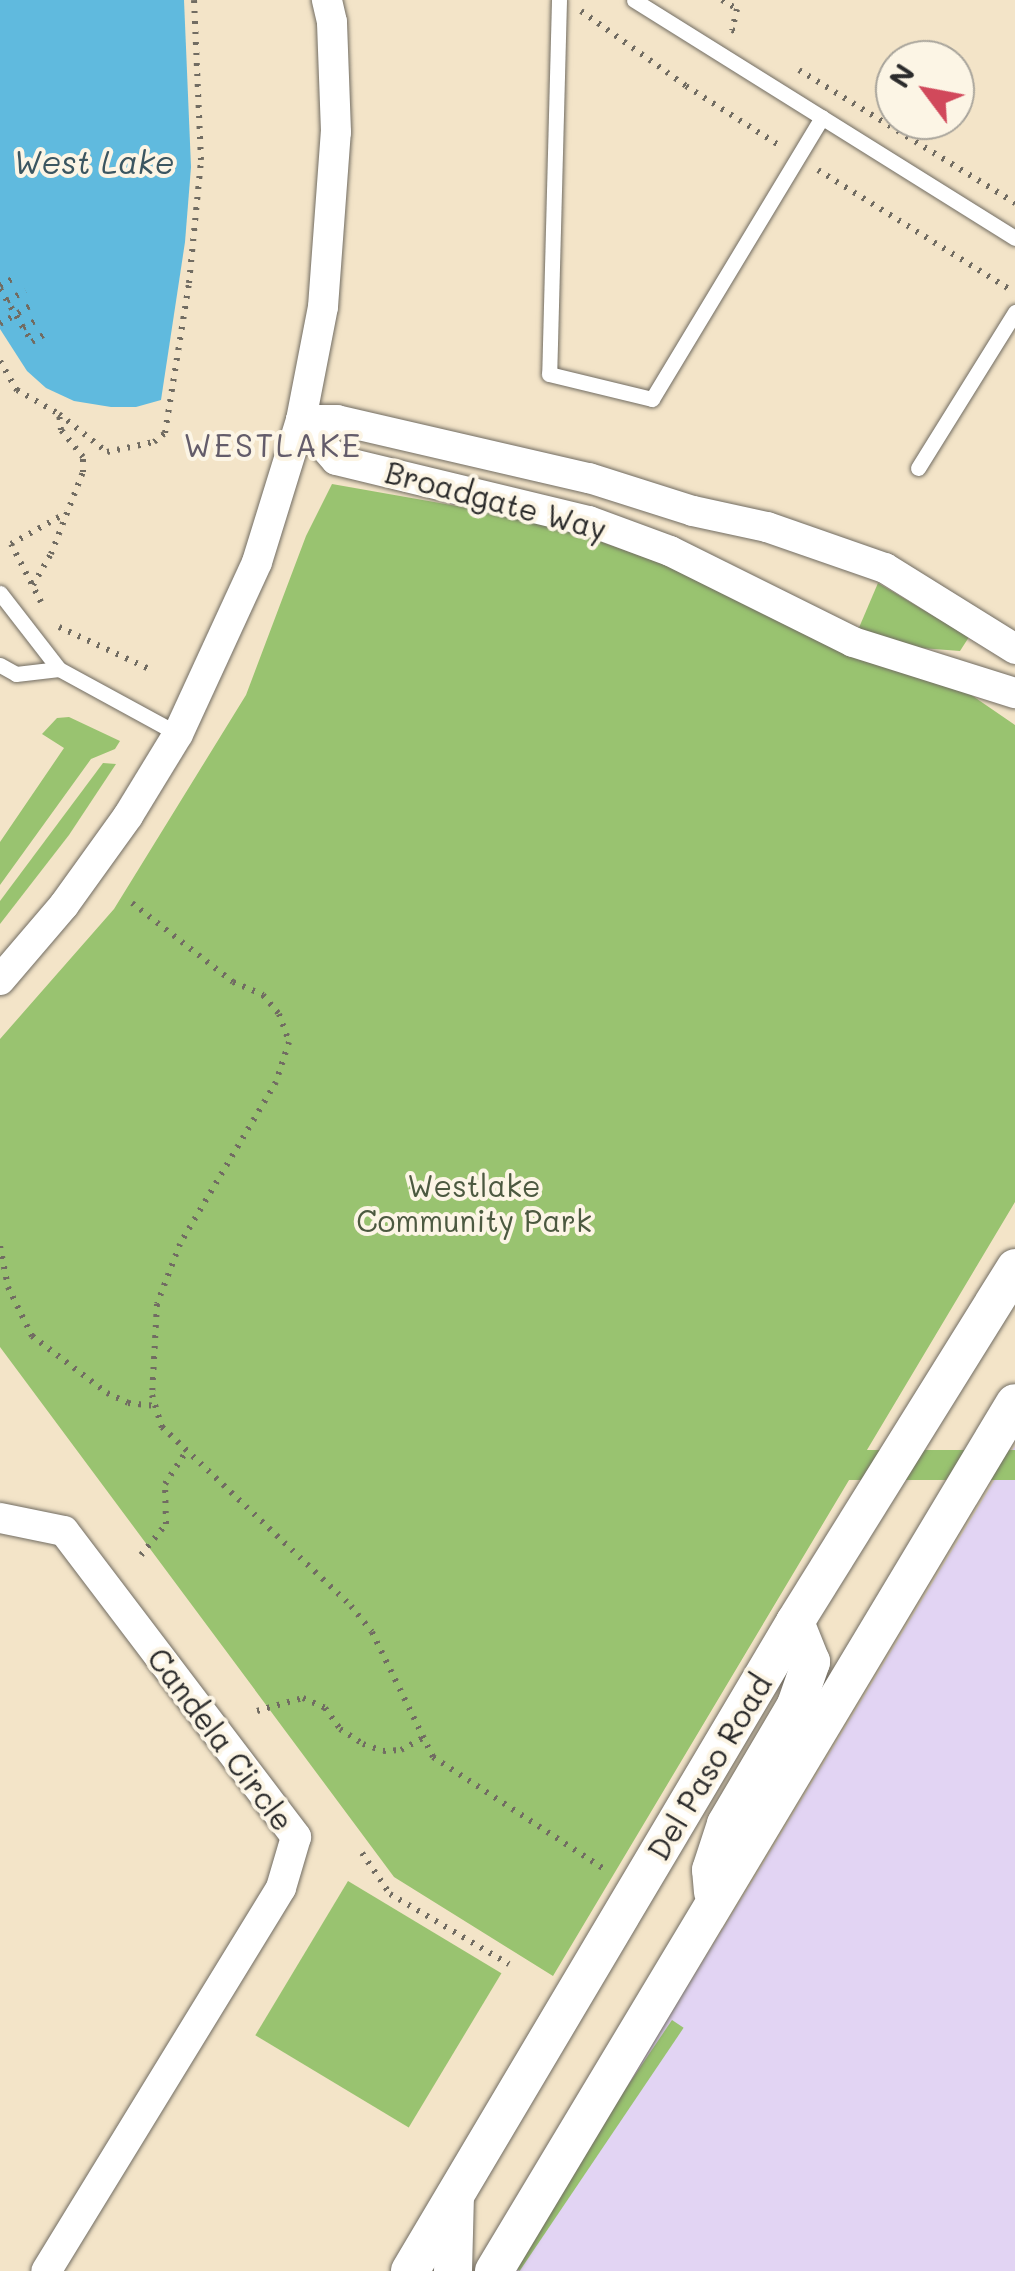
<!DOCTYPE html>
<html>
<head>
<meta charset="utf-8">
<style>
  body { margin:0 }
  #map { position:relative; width:1015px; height:2271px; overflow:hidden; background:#f3e4c8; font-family:Mali,sans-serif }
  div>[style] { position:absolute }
  .built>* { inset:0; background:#e2d4f3 }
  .green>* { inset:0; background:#99c370; transform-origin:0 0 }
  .water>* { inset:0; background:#60bade }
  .path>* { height:6px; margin-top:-3px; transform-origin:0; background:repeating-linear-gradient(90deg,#716c62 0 2.5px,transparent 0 10.5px) }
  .roads { filter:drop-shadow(0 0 2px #716c62) drop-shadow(0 0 2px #716c62) }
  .service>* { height:15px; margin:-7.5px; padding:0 7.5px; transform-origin:7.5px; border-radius:7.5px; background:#fff }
  .minor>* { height:30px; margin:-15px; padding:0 15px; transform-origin:15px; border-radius:15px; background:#fff }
  .tertiary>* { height:38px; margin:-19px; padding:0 19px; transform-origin:19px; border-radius:19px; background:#fff }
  span { translate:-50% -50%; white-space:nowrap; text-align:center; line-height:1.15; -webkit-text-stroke:8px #fcf5e5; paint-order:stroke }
  .street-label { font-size:30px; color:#2b2b2b }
  .park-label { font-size:30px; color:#4c5940 }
  .water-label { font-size:32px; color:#3b5661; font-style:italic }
  .neighbourhood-label { font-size:32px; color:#635c6a; letter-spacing:2.5px }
  .north { position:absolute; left:875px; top:40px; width:100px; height:100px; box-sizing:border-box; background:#fcf5e5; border:2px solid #a8a49b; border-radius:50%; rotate:302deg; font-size:28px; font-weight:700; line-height:40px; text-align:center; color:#2b2b2b }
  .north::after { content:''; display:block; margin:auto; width:35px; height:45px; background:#d1495b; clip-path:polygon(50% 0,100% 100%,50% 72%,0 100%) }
</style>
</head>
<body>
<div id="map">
  <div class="built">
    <div style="clip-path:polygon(1015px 1446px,1015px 2271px,511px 2271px,755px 1877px)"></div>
  </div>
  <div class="green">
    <div style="clip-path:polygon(332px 484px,542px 521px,712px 581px,964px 690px,1015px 725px,1015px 1202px,553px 1976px,394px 1877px,0 1347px,0 1039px,114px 909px,246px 695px,306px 536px)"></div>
    <div style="clip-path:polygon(878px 583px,969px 637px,960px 651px,908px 647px,858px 630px)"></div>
    <div style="clip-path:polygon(69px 717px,120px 741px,115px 749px,91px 759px,0 885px,0 842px,64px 748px,42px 734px,57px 718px)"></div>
    <div style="clip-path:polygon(103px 763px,116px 764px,69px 835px,0 924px,0 901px)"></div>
    <div style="left:1015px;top:1450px;width:30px;height:516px;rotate:90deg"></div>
    <div style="left:348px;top:1881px;width:179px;height:180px;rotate:31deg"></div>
    <div style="left:672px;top:2020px;width:14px;height:293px;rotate:34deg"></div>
  </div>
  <div class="water">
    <div style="clip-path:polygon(0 0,184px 0,191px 167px,185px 242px,161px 400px,136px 407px,111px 407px,74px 401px,46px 388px,27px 371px,0 329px)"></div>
  </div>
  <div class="path">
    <div style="left:722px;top:0;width:17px;rotate:31deg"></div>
    <div style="left:737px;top:9px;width:22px;rotate:103deg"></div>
    <div style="left:732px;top:30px;width:5px;rotate:22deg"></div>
    <div style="left:581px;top:11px;width:129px;rotate:35.5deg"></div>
    <div style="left:686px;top:86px;width:108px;rotate:32.5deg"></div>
    <div style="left:799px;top:70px;width:254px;rotate:31.6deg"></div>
    <div style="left:818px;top:170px;width:227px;rotate:31.9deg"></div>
    <div style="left:0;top:286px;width:20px;rotate:-30deg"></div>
    <div style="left:0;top:289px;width:62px;rotate:58.9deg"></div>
    <div style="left:32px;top:342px;width:19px;rotate:-32deg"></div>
    <div style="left:7px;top:301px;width:21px;rotate:-29deg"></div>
    <div style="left:0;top:324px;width:39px;rotate:-31deg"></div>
    <div style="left:23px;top:328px;width:20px;rotate:-30deg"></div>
    <div style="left:0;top:361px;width:34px;rotate:60deg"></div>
    <div style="left:17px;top:390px;width:48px;rotate:29.7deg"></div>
    <div style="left:59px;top:414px;width:61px;rotate:38.4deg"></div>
    <div style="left:107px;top:452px;width:48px;rotate:-12deg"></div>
    <div style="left:154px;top:442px;width:14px;rotate:-39deg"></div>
    <div style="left:165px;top:433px;width:152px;rotate:-80.9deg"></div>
    <div style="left:189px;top:283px;width:124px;rotate:-84.4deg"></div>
    <div style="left:201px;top:160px;width:160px;rotate:-92.5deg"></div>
    <div style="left:33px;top:585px;width:36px;rotate:-60deg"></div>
    <div style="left:51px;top:554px;width:88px;rotate:-68.7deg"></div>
    <div style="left:83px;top:472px;width:15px;rotate:-90deg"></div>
    <div style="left:83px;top:457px;width:35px;rotate:-129deg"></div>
    <div style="left:61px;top:430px;width:16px;rotate:-97deg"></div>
    <div style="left:41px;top:602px;width:65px;rotate:-117.3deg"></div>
    <div style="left:11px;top:544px;width:63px;rotate:-29.4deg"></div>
    <div style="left:59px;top:627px;width:99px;rotate:25deg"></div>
    <div style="left:132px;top:903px;width:128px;rotate:38deg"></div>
    <div style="left:233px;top:982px;width:33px;rotate:23deg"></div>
    <div style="left:263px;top:995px;width:25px;rotate:50deg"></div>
    <div style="left:279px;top:1014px;width:30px;rotate:70deg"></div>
    <div style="left:289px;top:1042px;width:42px;rotate:108deg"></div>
    <div style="left:276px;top:1082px;width:188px;rotate:120.7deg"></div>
    <div style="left:180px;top:1244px;width:64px;rotate:111deg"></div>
    <div style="left:157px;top:1304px;width:91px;rotate:93.1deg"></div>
    <div style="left:152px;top:1395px;width:34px;rotate:73deg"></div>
    <div style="left:162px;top:1427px;width:260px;rotate:43.4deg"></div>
    <div style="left:351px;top:1606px;width:33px;rotate:51deg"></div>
    <div style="left:372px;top:1632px;width:139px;rotate:64deg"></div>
    <div style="left:433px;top:1757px;width:204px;rotate:33.2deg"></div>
    <div style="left:0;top:1246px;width:42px;rotate:79deg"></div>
    <div style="left:8px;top:1287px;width:55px;rotate:63.9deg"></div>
    <div style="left:32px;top:1336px;width:94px;rotate:37.2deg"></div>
    <div style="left:107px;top:1393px;width:23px;rotate:25deg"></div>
    <div style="left:128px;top:1403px;width:28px;rotate:6deg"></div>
    <div style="left:141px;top:1555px;width:40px;rotate:-51deg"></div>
    <div style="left:166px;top:1524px;width:40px;rotate:-91.4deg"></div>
    <div style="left:165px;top:1484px;width:37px;rotate:-57deg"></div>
    <div style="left:257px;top:1711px;width:48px;rotate:-15.8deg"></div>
    <div style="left:303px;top:1698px;width:24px;rotate:24deg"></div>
    <div style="left:325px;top:1708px;width:26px;rotate:54deg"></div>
    <div style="left:340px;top:1729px;width:27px;rotate:33deg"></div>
    <div style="left:363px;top:1744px;width:21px;rotate:19deg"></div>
    <div style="left:383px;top:1751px;width:18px;rotate:-3deg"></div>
    <div style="left:401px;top:1750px;width:25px;rotate:-29deg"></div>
    <div style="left:362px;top:1853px;width:50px;rotate:55.7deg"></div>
    <div style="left:390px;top:1894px;width:138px;rotate:30.5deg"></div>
  </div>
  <div class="roads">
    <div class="service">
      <div style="left:559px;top:0;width:374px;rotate:91.5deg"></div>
      <div style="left:549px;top:374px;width:106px;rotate:13.6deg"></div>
      <div style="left:652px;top:399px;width:329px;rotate:-58.9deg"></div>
      <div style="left:634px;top:0;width:449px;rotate:32deg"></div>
      <div style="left:918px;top:468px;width:184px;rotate:-58.1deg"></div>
      <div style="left:0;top:593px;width:96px;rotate:52.2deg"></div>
      <div style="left:59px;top:669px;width:136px;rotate:28.6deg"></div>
      <div style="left:0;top:665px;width:18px;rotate:29deg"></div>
      <div style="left:16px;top:674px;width:43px;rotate:-6.6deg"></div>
    </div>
    <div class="minor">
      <div style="left:301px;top:420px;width:53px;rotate:48.8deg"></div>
      <div style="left:336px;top:460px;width:260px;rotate:13.6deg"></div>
      <div style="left:589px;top:521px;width:86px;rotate:20.3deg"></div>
      <div style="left:670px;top:551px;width:204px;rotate:26.4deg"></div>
      <div style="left:853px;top:642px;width:170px;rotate:17.5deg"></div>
      <div style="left:301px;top:420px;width:36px"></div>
      <div style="left:337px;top:420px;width:259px;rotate:13deg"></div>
      <div style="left:589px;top:478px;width:109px;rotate:17.6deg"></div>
      <div style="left:693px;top:511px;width:76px;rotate:12.2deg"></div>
      <div style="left:767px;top:527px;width:125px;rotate:19.2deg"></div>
      <div style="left:885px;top:568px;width:153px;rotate:31.9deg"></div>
      <div style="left:0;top:980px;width:99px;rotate:-49.5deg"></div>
      <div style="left:64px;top:905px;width:110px;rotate:-54.3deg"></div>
      <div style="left:128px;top:816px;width:96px;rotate:-58.6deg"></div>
      <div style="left:178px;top:734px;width:189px;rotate:-65.3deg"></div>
      <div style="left:257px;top:562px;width:149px;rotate:-72.8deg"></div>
      <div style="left:301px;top:420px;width:115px;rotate:-79deg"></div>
      <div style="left:323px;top:307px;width:175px;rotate:-85.8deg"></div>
      <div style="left:336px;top:132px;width:110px;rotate:-92.1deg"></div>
      <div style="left:332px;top:22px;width:23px;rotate:-103deg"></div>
      <div style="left:0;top:1518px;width:65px;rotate:11.5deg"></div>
      <div style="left:64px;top:1531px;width:384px;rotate:52.8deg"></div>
      <div style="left:296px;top:1837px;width:53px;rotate:106.4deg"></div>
      <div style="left:281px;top:1888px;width:449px;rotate:121.5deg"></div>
    </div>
    <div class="tertiary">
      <div style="left:713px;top:1892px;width:22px;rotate:-95deg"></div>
      <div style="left:711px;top:1870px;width:48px;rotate:-71.9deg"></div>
      <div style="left:726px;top:1824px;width:138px;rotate:-59.5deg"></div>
      <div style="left:796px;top:1705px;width:46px;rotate:-70.8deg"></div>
      <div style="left:811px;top:1662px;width:43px;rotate:-111.8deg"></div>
      <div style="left:410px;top:2271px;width:755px;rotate:-59.32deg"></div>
      <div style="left:795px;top:1622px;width:417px;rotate:-58.1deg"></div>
      <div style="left:453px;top:2271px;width:74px;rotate:-88.5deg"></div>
      <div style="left:494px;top:2271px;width:1012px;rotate:-59.03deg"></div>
    </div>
  </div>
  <div class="street-label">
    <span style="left:496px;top:500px;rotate:15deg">Broadgate Way</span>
    <span style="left:221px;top:1739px;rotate:53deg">Candela Circle</span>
    <span style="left:709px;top:1767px;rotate:-59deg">Del Paso Road</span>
  </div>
  <div class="park-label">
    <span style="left:474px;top:1202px">Westlake<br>Community Park</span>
  </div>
  <div class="water-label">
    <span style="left:94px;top:161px">West Lake</span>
  </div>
  <div class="neighbourhood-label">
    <span style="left:273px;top:444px">WESTLAKE</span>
  </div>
  <div class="north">N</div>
</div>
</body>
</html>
